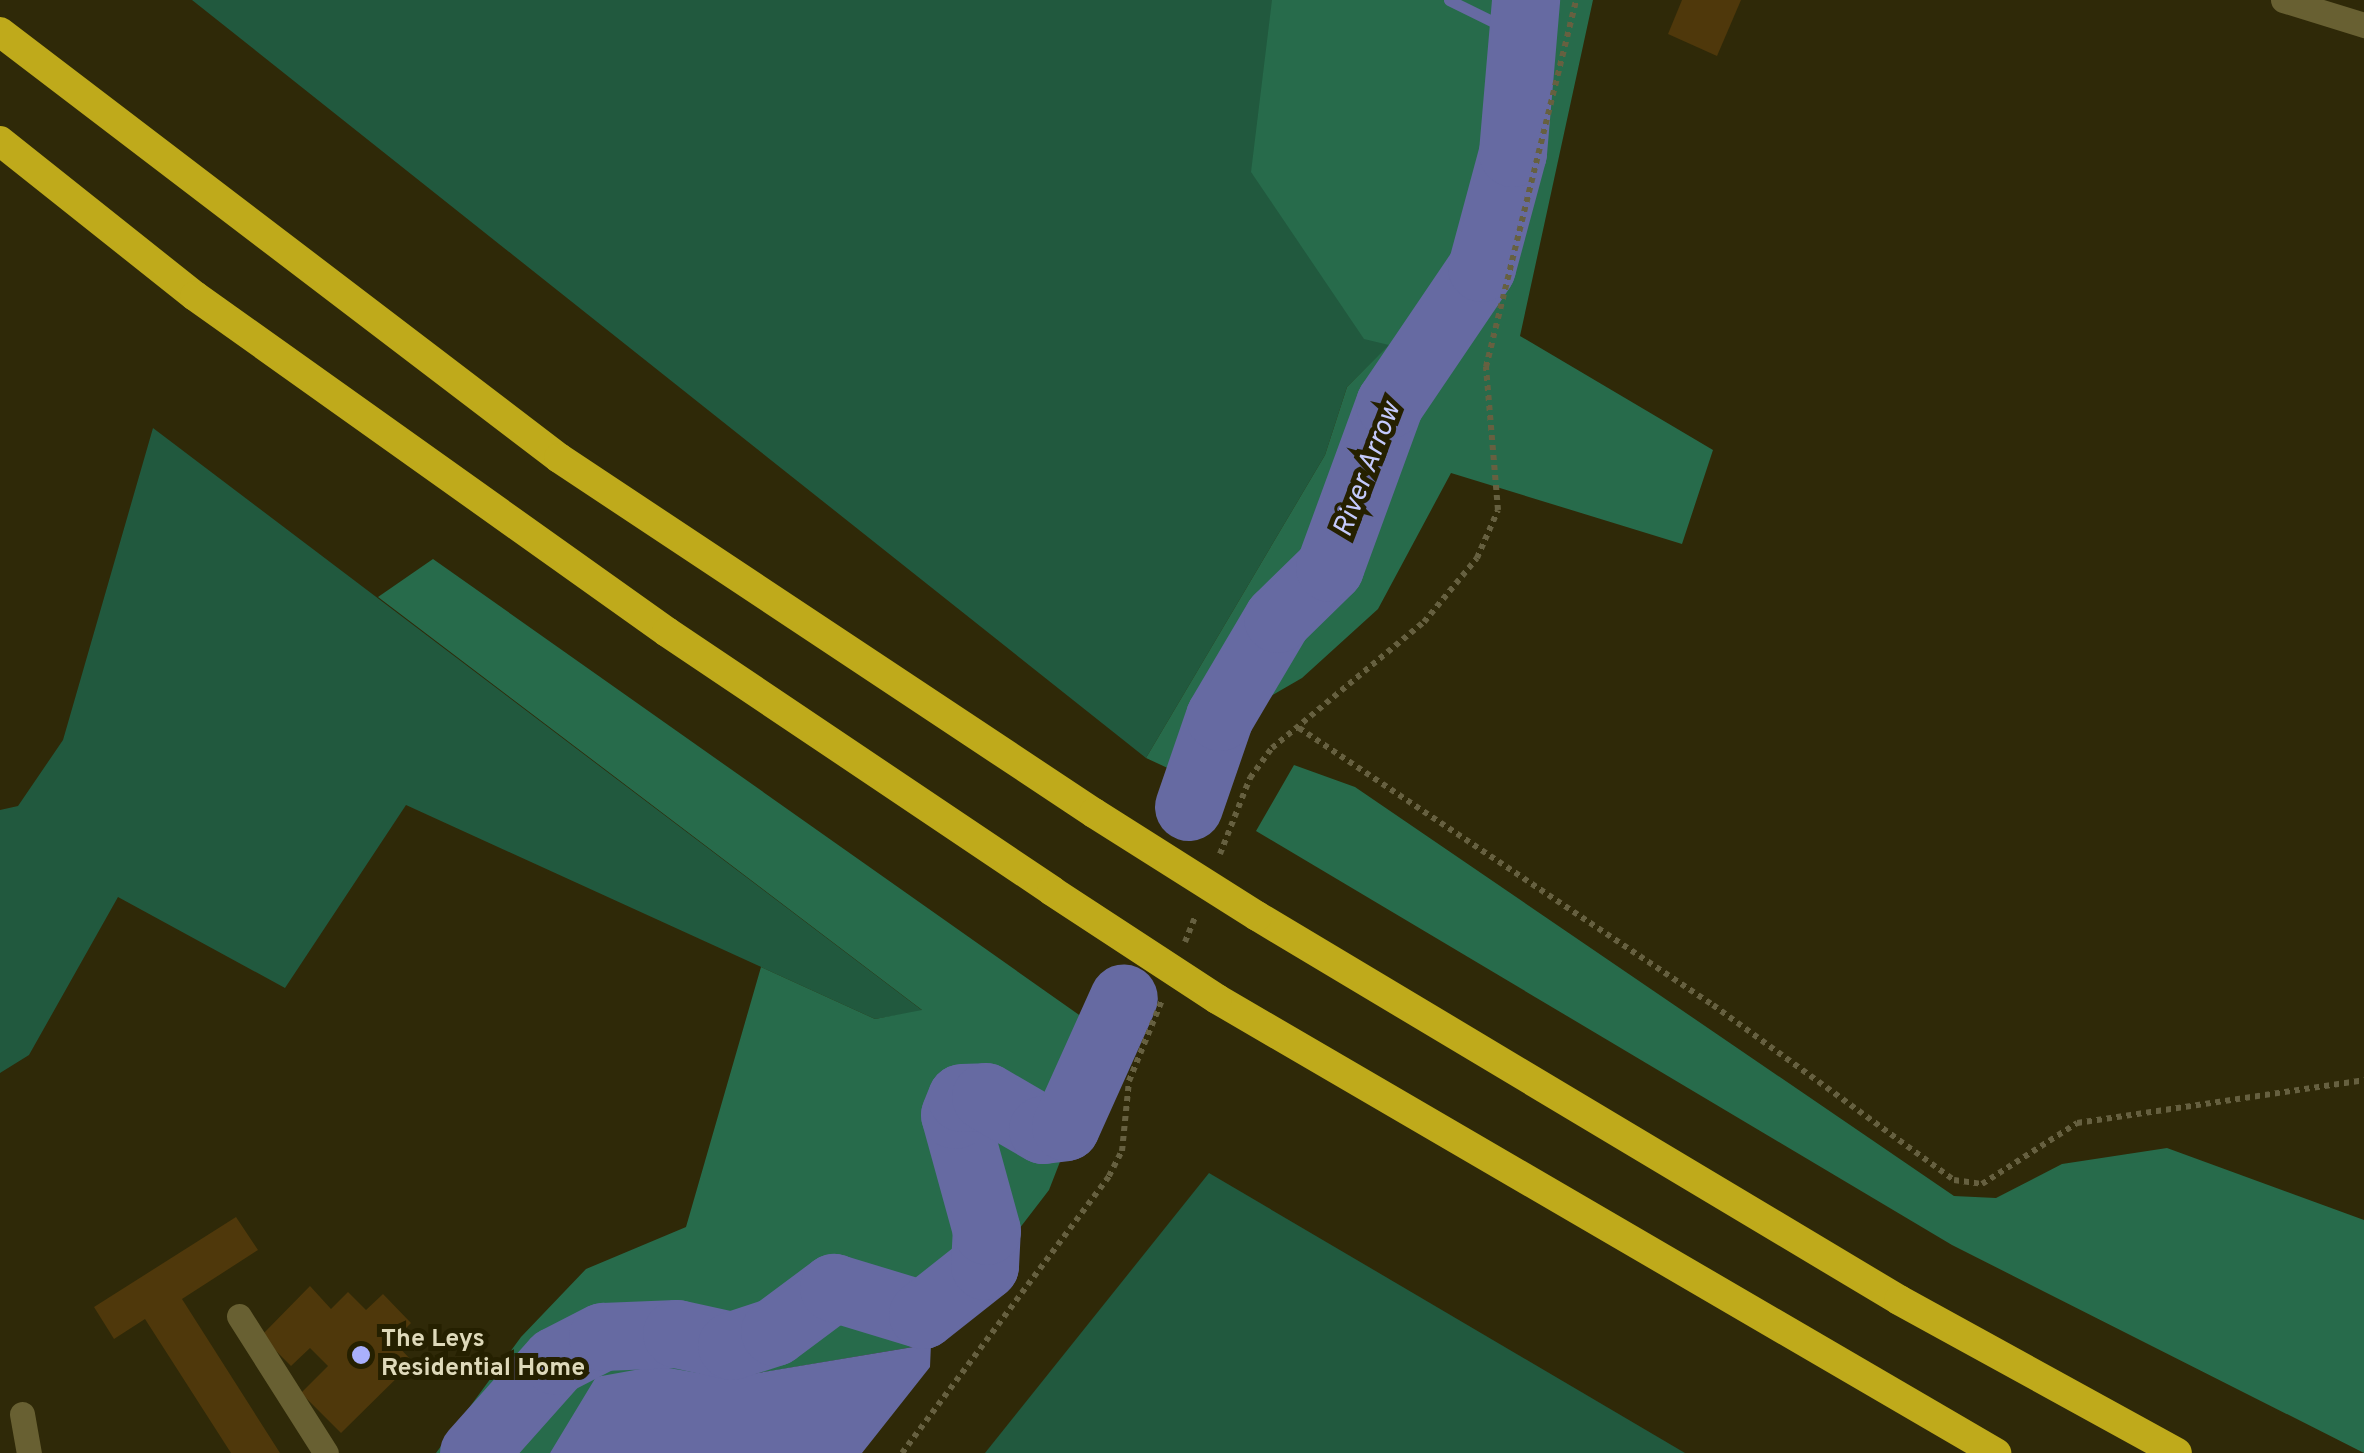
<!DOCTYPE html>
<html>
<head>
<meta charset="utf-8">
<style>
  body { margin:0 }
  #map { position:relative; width:2364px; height:1453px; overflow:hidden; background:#2f2908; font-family:Overpass,sans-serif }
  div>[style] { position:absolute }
  .green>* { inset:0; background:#21593e }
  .forest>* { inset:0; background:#276b4b }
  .water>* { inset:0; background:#666aa2 }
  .stream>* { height:11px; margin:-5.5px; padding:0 5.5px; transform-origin:5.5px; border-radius:5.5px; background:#666aa2 }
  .river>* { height:68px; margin:-34px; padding:0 34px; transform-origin:34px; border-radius:34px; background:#666aa2 }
  .building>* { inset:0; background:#4f380b }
  .path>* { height:6px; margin-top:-3px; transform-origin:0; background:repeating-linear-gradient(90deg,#666040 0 5px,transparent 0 10px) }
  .minor>* { height:25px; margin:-12.5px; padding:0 12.5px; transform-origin:12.5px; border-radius:12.5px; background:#686032 }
  .highway>* { height:30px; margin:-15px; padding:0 15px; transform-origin:15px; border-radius:15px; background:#bfaa1b }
  .highway-bridge>* { height:30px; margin:-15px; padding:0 15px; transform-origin:15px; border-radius:15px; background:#bfaa1b }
  .dots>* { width:28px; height:28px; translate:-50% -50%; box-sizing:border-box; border:5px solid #252000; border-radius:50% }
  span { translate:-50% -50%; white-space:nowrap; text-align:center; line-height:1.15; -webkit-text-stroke:10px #252000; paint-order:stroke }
  .poi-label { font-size:25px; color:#ded9ba; font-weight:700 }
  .left { translate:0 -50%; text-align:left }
  .water-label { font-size:28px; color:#c4cafc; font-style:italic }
</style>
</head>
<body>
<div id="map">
  <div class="green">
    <div style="clip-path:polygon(192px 0,1272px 0,1390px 345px,1347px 387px,1325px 455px,1146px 758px)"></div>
    <div style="clip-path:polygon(153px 428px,923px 1011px,875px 1019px,406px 805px,285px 988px,118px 897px,29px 1055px,0 1073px,0 810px,18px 806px,63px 740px)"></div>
    <div style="clip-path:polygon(1209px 1173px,1685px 1453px,985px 1453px)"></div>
  </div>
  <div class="forest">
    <div style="clip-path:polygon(1272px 0,1593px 0,1520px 336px,1713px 450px,1682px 544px,1451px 473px,1378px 609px,1302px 678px,1259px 703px,1213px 789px,1146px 758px,1325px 455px,1347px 387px,1389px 345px,1364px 339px,1251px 172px)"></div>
    <div style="clip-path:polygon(433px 559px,1109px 1036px,1049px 1190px,931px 1344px,629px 1395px,550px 1453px,436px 1453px,521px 1337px,586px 1269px,686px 1227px,761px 967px,875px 1019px,922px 1010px,378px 597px)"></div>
    <div style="clip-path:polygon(1294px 765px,1355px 787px,1954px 1196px,1996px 1198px,2062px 1164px,2167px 1148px,2364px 1220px,2364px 1453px,1952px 1245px,1256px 831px)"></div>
  </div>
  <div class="water">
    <div style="clip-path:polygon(931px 1344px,930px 1367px,862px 1453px,550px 1453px,596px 1377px,657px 1366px,728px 1378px)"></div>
  </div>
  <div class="stream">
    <div style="left:1449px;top:0;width:77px;rotate:26.2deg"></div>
  </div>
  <div class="river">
    <div style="left:1189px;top:807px;width:95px;rotate:-71deg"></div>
    <div style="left:1220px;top:717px;width:114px;rotate:-59.4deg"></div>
    <div style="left:1278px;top:619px;width:73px;rotate:-44.4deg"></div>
    <div style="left:1330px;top:568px;width:175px;rotate:-69.9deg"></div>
    <div style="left:1390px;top:404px;width:164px;rotate:-55.9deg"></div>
    <div style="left:1482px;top:268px;width:119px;rotate:-74.9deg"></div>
    <div style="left:1513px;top:153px;width:154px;rotate:-85.1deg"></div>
    <div style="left:474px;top:1453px;width:123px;rotate:-48.3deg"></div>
    <div style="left:556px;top:1361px;width:53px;rotate:-27.1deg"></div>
    <div style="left:603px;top:1337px;width:74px;rotate:-2.3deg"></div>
    <div style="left:677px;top:1334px;width:56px;rotate:12.3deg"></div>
    <div style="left:732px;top:1346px;width:45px;rotate:-18deg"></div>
    <div style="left:775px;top:1332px;width:74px;rotate:-36.7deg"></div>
    <div style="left:834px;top:1288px;width:93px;rotate:16.9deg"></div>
    <div style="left:923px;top:1315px;width:79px;rotate:-38.3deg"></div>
    <div style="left:985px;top:1266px;width:35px;rotate:-87deg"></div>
    <div style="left:987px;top:1231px;width:120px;rotate:-105.4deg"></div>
    <div style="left:955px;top:1115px;width:18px;rotate:-68deg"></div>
    <div style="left:962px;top:1098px;width:24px;rotate:-2deg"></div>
    <div style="left:986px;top:1097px;width:66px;rotate:30.1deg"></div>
    <div style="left:1043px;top:1130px;width:23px;rotate:-7deg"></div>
    <div style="left:1066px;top:1127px;width:141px;rotate:-65.8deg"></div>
  </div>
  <div class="building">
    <div style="clip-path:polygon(1682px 0,1741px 0,1717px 56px,1668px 34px)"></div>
    <div style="clip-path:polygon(236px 1217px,258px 1250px,182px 1299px,280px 1453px,231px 1453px,145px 1319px,114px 1339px,94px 1307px)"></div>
    <div style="clip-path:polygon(310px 1286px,331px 1309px,348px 1292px,366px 1310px,383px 1294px,411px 1323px,393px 1341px,413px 1362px,341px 1433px,301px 1393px,328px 1366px,310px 1348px,291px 1366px,261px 1336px)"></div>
  </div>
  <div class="path">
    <div style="left:1299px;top:728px;width:498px;rotate:33.8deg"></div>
    <div style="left:1713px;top:1005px;width:298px;rotate:36deg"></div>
    <div style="left:1954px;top:1180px;width:28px;rotate:8deg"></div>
    <div style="left:1982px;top:1184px;width:113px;rotate:-32.7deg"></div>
    <div style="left:2077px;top:1123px;width:290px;rotate:-8.5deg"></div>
    <div style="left:1220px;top:854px;width:82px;rotate:-68.5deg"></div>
    <div style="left:1250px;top:778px;width:37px;rotate:-54deg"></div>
    <div style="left:1272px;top:748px;width:197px;rotate:-39.7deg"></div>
    <div style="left:1424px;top:622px;width:83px;rotate:-50.4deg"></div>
    <div style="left:1477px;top:558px;width:52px;rotate:-66.4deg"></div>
    <div style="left:1498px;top:510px;width:144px;rotate:-94.8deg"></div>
    <div style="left:1486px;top:367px;width:378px;rotate:-76.2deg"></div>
    <div style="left:1185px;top:942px;width:27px;rotate:-68deg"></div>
    <div style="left:902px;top:1453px;width:346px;rotate:-53.2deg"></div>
    <div style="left:1109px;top:1176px;width:28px;rotate:-63deg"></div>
    <div style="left:1122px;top:1151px;width:70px;rotate:-84.3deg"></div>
    <div style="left:1129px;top:1081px;width:87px;rotate:-67.8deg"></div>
  </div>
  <div class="minor">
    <div style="left:2283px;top:0;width:85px;rotate:17.2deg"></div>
    <div style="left:239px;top:1316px;width:162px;rotate:57.6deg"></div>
    <div style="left:22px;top:1414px;width:40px;rotate:80deg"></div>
  </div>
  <div class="highway">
    <div style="left:0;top:32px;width:703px;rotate:37.31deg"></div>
    <div style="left:559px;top:458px;width:642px;rotate:33.57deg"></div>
    <div style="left:0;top:141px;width:249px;rotate:38.5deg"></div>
    <div style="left:195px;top:296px;width:579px;rotate:35.45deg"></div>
    <div style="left:667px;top:632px;width:464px;rotate:33.9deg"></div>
    <div style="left:1257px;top:916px;width:748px;rotate:30.88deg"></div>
    <div style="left:1899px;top:1300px;width:317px;rotate:28.8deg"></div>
    <div style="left:1217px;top:999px;width:902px;rotate:30.23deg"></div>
  </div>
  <div class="highway-bridge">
    <div style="left:1094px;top:813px;width:193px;rotate:32.3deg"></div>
    <div style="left:1052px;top:891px;width:197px;rotate:33.2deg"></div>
  </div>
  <div class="dots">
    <div style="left:361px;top:1355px;background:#a9b0fc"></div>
  </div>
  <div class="poi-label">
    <span class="left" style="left:381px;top:1355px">The Leys<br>Residential Home</span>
  </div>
  <div class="water-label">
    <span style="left:1368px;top:470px;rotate:-69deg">River Arrow</span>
  </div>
</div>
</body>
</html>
